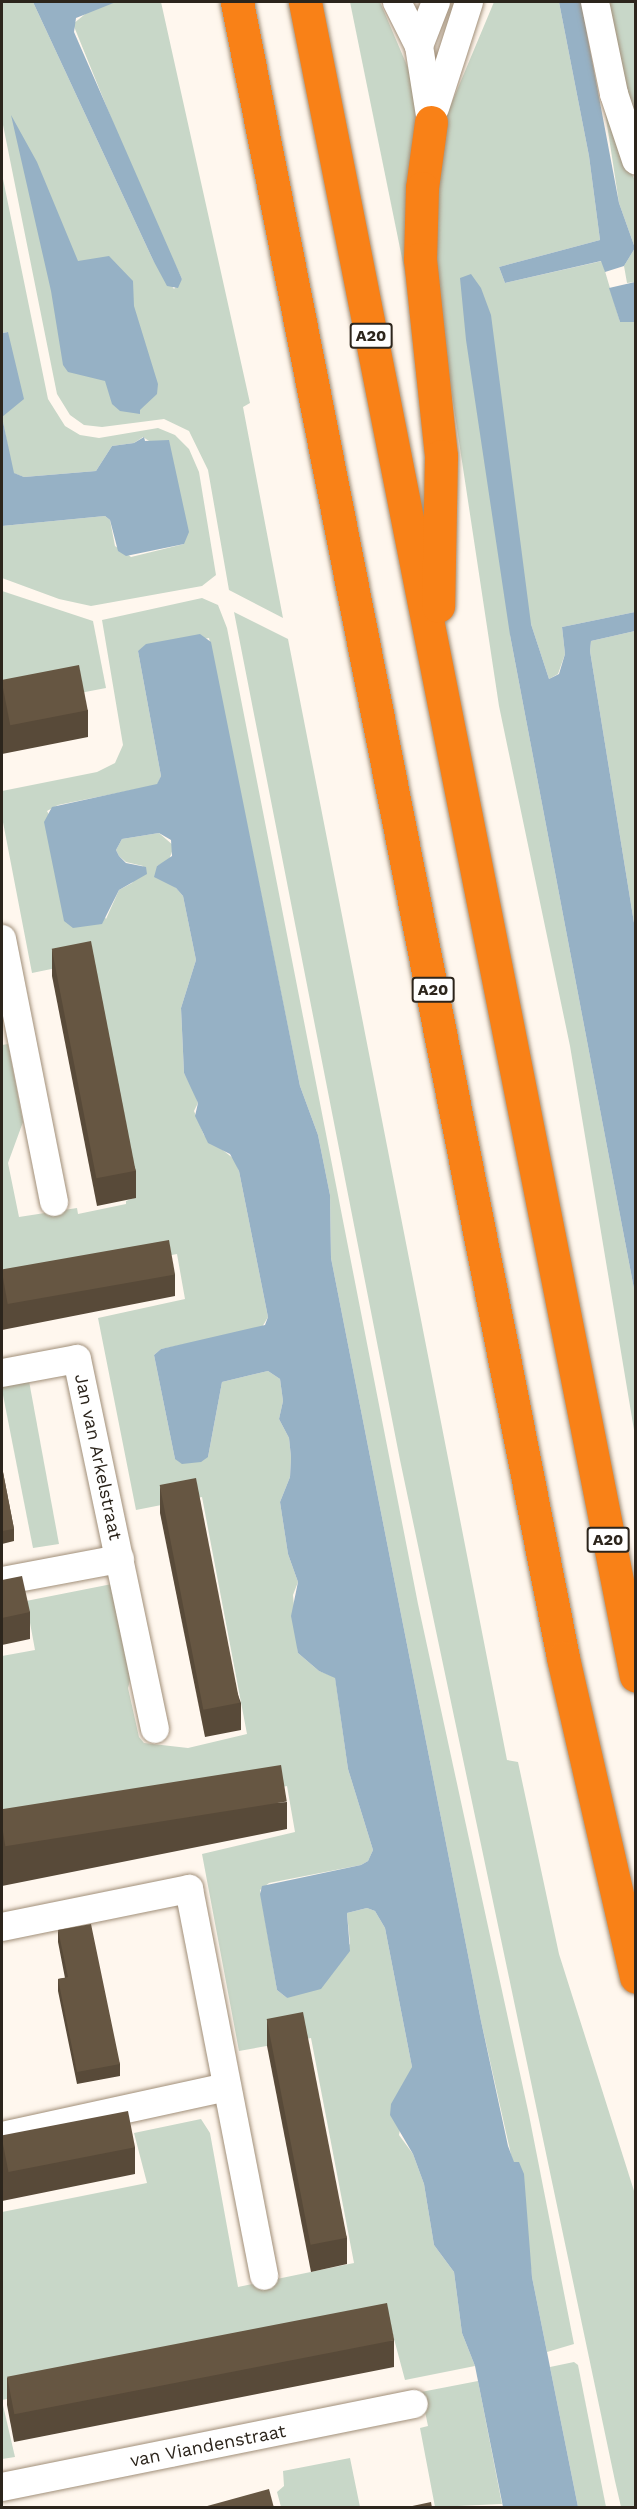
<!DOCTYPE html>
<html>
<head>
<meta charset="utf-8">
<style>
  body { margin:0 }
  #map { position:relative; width:637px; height:2509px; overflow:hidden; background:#fff7ee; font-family:"Work Sans",sans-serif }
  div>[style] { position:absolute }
  .green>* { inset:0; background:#c8d7c8 }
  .water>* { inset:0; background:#96b1c5 }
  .roads { filter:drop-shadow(0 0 2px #a18f79) drop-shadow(0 0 2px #a18f79) }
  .minor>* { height:28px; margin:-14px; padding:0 14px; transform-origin:14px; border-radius:14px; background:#fff }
  .highway>* { height:33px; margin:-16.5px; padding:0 16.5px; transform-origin:16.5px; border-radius:16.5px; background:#f98117 }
  .wall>* { inset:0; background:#584a39 }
  .building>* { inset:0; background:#665642; transform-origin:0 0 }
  span { translate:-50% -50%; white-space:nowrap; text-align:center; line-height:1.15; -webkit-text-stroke:6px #fff; paint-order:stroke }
  .shield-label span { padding:2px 4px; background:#fff; border:2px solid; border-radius:4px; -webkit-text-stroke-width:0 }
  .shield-label { font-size:16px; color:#2c251c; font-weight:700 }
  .street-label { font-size:18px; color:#2c251c }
  .frame { position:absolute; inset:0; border:3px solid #2c251c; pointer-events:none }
</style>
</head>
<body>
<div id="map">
  <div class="green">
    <div style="clip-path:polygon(2px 2px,33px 2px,153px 260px,174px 289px,182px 279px,144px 199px,73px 24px,90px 10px,116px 2px,161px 2px,250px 403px,243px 407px,283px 618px,229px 590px,208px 470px,189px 431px,164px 419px,102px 427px,84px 425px,70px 415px,57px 394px,2px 120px)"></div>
    <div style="clip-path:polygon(350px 2px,380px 2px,414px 82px,417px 103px,413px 312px)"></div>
    <div style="clip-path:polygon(494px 2px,559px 2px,589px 156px,600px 240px,499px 267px,505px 283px,602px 261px,620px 322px,635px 322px,635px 612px,562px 627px,565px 654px,558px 674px,549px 679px,531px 624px,510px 635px,635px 1294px,635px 1436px,570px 1046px,499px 706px,437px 296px,431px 219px,442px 126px)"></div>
    <div style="clip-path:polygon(604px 2px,635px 2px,635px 134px)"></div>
    <div style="clip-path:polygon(599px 72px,623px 158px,635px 180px,635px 282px,627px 283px,624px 266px,635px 248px,619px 203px)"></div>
    <div style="clip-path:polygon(2px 174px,48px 399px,65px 426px,80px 435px,99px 438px,158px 428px,175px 435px,189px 449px,199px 472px,216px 575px,202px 586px,91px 606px,59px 599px,2px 578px,2px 526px,105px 516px,110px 520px,115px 546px,131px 557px,184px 544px,149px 441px,143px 437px,134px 443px,112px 446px,96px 471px,24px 477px,13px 473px,2px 417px,7px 332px,2px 333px)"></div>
    <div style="clip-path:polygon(2px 591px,93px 621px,106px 688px,2px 708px)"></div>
    <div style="clip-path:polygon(202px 598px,218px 605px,227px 628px,418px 1604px,529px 2115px,574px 2344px,547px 2352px,532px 2277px,525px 2217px,481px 2021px,331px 1258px,330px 1195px,318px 1135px,300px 1086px,209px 638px,138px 651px,161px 776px,157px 785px,58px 805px,47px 811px,106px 919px,119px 890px,132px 883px,143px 866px,126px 862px,119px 856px,116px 850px,122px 839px,159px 833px,174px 846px,169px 860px,157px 866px,183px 896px,196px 960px,181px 1008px,184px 1073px,195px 1094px,198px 1103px,194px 1111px,204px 1135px,234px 1159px,239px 1171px,268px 1317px,261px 1329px,161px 1349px,154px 1355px,175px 1459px,208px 1457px,222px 1382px,268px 1371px,280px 1379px,283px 1401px,279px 1419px,289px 1438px,291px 1457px,290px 1477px,280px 1502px,288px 1554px,298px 1582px,293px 1595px,298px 1653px,319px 1671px,335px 1677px,348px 1769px,373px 1850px,368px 1861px,361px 1865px,269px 1883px,260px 1890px,277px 1990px,287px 1998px,350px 1944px,347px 1913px,367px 1908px,375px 1911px,385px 1928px,412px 2067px,399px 2135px,413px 2154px,424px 2184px,434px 2245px,454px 2272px,462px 2333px,475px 2366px,405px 2380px,390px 2324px,2px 2400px,2px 2212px,147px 2183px,134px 2133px,201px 2119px,210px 2133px,238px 2287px,354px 2263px,311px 2038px,239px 2051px,202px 1854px,295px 1832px,287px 1786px,2px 1842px,2px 1656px,35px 1650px,26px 1601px,112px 1584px,134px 1666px,128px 1688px,139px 1737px,144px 1743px,188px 1748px,247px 1734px,202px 1497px,136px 1510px,98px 1318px,185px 1299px,177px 1254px,2px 1287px,2px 1045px,8px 1044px,23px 1122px,8px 1163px,19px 1217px,77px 1208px,78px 1214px,126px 1204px,126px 1201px,136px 1197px,90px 961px,32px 973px,2px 817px,2px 791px,97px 772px,115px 763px,123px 745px,102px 620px)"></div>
    <div style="clip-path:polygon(234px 612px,288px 639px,507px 1760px,518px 1762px,559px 1954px,635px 2194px,635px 2507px,621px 2507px,615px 2481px,400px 1460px)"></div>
    <div style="clip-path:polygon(635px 631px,635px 929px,590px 651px,591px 641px)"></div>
    <div style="clip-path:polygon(29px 1381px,59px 1544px,33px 1548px,2px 1390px,2px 1386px)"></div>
    <div style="clip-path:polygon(574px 2362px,578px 2365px,606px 2507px,578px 2507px,550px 2367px)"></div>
    <div style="clip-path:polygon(478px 2381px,502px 2504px,435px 2507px,420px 2428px,428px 2426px,421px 2392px)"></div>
    <div style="clip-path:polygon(2px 2401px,15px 2457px,2px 2459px)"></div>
    <div style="clip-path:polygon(350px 2458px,360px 2507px,281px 2507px,277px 2492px,284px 2486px,283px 2471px)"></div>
  </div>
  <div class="water">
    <div style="clip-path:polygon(33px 2px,116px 2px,76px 18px,74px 32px,182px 279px,178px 288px,167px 286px,153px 260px)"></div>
    <div style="clip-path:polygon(559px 2px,581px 2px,619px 203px,635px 248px,624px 266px,605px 272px,601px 261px,505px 283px,499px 267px,600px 240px,589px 156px)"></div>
    <div style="clip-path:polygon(11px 115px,37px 162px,78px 261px,109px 256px,133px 281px,134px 306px,158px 384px,157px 394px,140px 410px,140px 414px,120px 411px,112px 404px,105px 381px,68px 372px,63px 365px,51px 291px)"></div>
    <div style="clip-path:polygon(471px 274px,481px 288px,491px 315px,531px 624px,549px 679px,559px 674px,565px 654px,562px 627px,635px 612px,635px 631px,591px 641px,590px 651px,635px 929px,635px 1294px,510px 635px,466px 340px,460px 278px)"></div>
    <div style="clip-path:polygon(635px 282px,635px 322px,620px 322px,609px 288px)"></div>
    <div style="clip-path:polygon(8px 332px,24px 399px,2px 417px,14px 473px,24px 477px,96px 471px,112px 446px,134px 443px,144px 437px,145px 441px,169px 440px,189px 532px,184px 544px,126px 556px,118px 551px,110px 520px,105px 516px,2px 526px,2px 333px)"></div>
    <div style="clip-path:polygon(200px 634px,211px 642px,300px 1086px,318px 1135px,330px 1195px,331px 1258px,481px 2021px,508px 2146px,514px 2162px,519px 2162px,524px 2174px,532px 2277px,578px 2507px,503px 2507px,475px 2366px,462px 2333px,454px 2272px,434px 2245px,424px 2184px,413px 2154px,390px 2115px,391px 2104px,412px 2067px,385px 1928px,375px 1911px,367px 1908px,347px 1913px,350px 1951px,321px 1989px,287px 1998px,277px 1990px,260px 1894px,262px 1886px,361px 1865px,368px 1861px,373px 1850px,348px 1769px,335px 1678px,319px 1671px,298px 1653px,291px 1616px,298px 1582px,288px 1554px,280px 1502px,290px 1477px,291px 1457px,289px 1438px,279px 1419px,283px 1401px,280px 1379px,268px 1371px,222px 1382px,208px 1457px,201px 1462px,182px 1464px,175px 1459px,154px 1355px,161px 1349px,265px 1325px,268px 1317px,239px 1171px,230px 1154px,208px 1143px,195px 1116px,198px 1103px,184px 1073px,181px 1008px,196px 960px,183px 896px,176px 888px,154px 877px,157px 866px,172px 856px,171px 840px,159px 833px,122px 839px,116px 850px,119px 856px,126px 863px,146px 867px,147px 874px,119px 890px,102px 924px,73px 928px,64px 921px,44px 822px,52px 807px,157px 784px,161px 776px,138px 651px,146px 644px)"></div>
  </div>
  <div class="roads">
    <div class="minor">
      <div style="left:397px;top:2px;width:49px;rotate:63.4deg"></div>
      <div style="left:419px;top:46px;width:77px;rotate:81deg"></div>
      <div style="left:595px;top:2px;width:94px;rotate:78.3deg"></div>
      <div style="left:614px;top:94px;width:70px;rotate:71.6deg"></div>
      <div style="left:419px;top:46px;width:47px;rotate:-68.9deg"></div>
      <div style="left:435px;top:108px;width:111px;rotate:-72.2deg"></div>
      <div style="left:2px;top:939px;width:268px;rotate:78.8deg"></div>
      <div style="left:2px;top:1373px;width:76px;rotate:-10.6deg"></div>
      <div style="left:77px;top:1359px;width:378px;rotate:78.1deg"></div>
      <div style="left:2px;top:1581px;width:120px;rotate:-10.6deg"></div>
      <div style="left:2px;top:1927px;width:191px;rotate:-11.5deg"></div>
      <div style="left:189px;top:1889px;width:394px;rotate:79deg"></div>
      <div style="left:2px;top:2136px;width:229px;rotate:-12.3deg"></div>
      <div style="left:2px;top:2487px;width:420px;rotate:-11.4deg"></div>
    </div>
    <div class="highway">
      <div style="left:237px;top:2px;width:1688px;rotate:78.86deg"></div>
      <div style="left:563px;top:1658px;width:327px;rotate:77.1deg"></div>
      <div style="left:305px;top:2px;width:1706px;rotate:78.82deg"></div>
      <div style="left:431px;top:122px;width:67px;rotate:97.8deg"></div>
      <div style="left:422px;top:188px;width:71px;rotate:91.6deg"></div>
      <div style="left:420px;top:259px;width:198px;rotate:83.9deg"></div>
      <div style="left:441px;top:456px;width:150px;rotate:91.1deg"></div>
    </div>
  </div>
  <div class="wall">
    <div style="clip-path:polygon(2px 681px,88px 710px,88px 737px,2px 754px)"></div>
    <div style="clip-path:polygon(52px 949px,136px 1171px,136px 1198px,97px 1206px,52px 976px)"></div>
    <div style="clip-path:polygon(2px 1272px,175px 1274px,175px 1296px,2px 1330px)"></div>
    <div style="clip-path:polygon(2px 1467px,14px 1529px,14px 1541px,2px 1544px)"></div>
    <div style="clip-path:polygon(160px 1486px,241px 1703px,241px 1730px,205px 1737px,160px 1513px)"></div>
    <div style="clip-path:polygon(2px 1580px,30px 1612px,30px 1639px,2px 1645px)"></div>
    <div style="clip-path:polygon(287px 1802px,287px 1829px,2px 1886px,2px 1821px)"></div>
    <div style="clip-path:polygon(58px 1930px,120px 2064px,120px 2076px,77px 2084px,58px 1991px,58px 1979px,65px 1978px,58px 1942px)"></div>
    <div style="clip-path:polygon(267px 2019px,347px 2238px,347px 2264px,311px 2272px,267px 2046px)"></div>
    <div style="clip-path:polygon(2px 2082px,3px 2088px,3px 2100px,2px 2100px)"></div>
    <div style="clip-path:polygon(2px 2137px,135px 2147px,135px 2174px,2px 2201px)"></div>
    <div style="clip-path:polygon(394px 2340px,394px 2367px,14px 2442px,7px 2405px,7px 2378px)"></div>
  </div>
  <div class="building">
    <div style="left:79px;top:665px;width:46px;height:79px;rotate:79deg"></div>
    <div style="left:91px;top:941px;width:234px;height:40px;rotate:79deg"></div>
    <div style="left:169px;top:1240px;width:35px;height:170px;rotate:80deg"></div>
    <div style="clip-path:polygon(2px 1467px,14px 1529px,2px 1531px)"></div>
    <div style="left:196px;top:1478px;width:229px;height:37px;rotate:79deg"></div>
    <div style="clip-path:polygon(22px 1576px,30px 1612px,2px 1618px,2px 1580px)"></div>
    <div style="left:281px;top:1765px;width:37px;height:285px;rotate:81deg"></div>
    <div style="clip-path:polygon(91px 1924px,120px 2064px,77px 2072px,58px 1979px,68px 1977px,58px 1930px)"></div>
    <div style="left:303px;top:2012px;width:230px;height:37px;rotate:79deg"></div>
    <div style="left:128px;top:2111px;width:37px;height:129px;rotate:79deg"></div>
    <div style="left:387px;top:2303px;width:38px;height:387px;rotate:79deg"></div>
    <div style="clip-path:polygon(269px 2489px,274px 2508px,200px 2508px)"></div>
    <div style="clip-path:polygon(431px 2502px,432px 2508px,403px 2508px)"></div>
  </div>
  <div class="shield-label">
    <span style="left:371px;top:336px">A20</span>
    <span style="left:433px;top:990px">A20</span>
    <span style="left:608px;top:1540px">A20</span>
  </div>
  <div class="street-label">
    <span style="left:98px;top:1457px;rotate:78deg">Jan van Arkelstraat</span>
    <span style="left:208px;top:2446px;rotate:-11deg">van Viandenstraat</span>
  </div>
  <div class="frame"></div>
</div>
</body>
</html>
